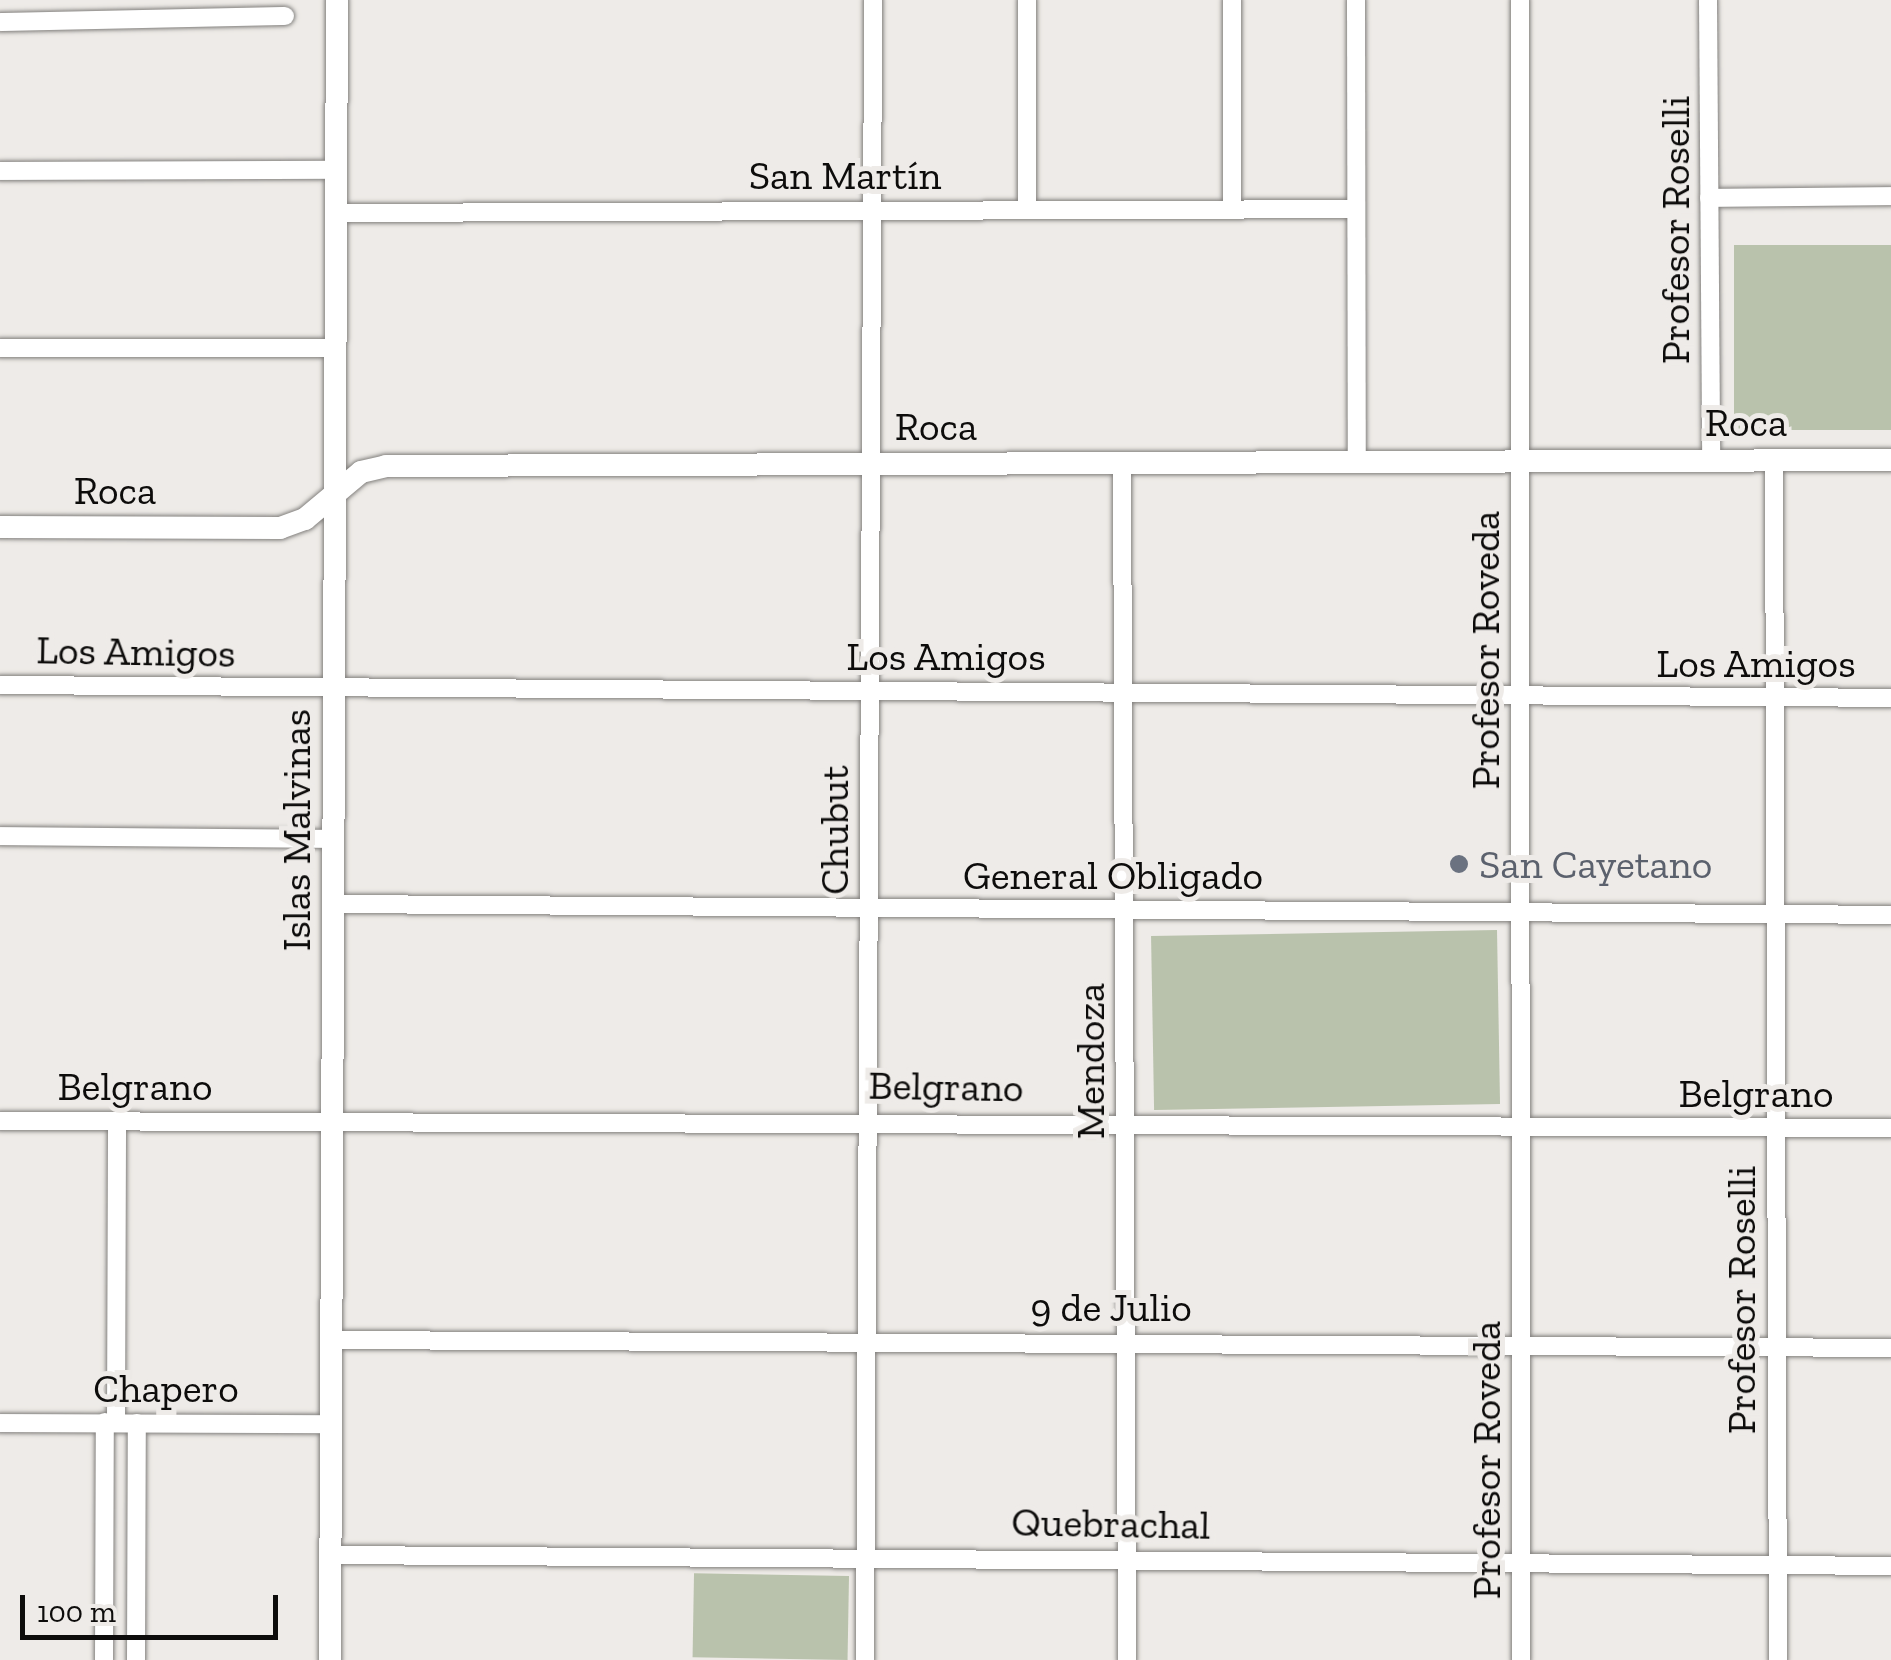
<!DOCTYPE html>
<html>
<head>
<meta charset="utf-8">
<style>
  body { margin:0 }
  #map { position:relative; width:1891px; height:1660px; overflow:hidden; background:#eeebe8; font-family:"Zilla Slab",serif }
  div>[style] { position:absolute }
  .green>* { inset:0; background:#b9c2ac; transform-origin:0 0 }
  .roads { filter:drop-shadow(0 0 2px #82807d) drop-shadow(0 0 2px #82807d) }
  .minor>* { height:18px; margin:-9px; padding:0 9px; transform-origin:9px; border-radius:9px; background:#fff }
  .tertiary>* { height:22px; margin:-11px; padding:0 11px; transform-origin:11px; border-radius:11px; background:#fff }
  .dots>* { width:28px; height:28px; translate:-50% -50%; box-sizing:border-box; border:5px solid #eeebe8; border-radius:50% }
  span { translate:-50% -50%; white-space:nowrap; text-align:center; line-height:1.15; -webkit-text-stroke:10px #eeebe8; paint-order:stroke }
  .street-label { font-size:40px; color:#0d0c0b }
  .worship-label { font-size:40px; color:#5b616d }
  .left { translate:0 -50%; text-align:left }
  .scale { position:absolute; left:20px; top:1595px; width:258px; height:45px; box-sizing:border-box; border:5px solid #0d0c0b; border-top:0; padding-left:12px; font-size:30px; line-height:35px; white-space:nowrap; color:#0d0c0b; -webkit-text-stroke:8px #eeebe8; paint-order:stroke }
</style>
</head>
<body>
<div id="map">
  <div class="green">
    <div style="left:1891px;top:245px;width:185px;height:157px;rotate:90deg"></div>
    <div style="left:1497px;top:930px;width:174px;height:346px;rotate:89deg"></div>
    <div style="left:849px;top:1576px;width:84px;height:155px;rotate:91deg"></div>
  </div>
  <div class="roads">
    <div class="minor">
      <div style="left:1356px;top:0;width:462px;rotate:89.9deg"></div>
      <div style="left:1520px;top:0;width:1660px;rotate:89.97deg"></div>
      <div style="left:1708px;top:0;width:460px;rotate:89.6deg"></div>
      <div style="left:0;top:22px;width:285px;rotate:-1.2deg"></div>
      <div style="left:0;top:171px;width:335px;rotate:-0.2deg"></div>
      <div style="left:1709px;top:198px;width:182px;rotate:-0.6deg"></div>
      <div style="left:1027px;top:210px;width:210px;rotate:-90deg"></div>
      <div style="left:1232px;top:210px;width:210px;rotate:-90deg"></div>
      <div style="left:334px;top:213px;width:1021px;rotate:-0.22deg"></div>
      <div style="left:0;top:348px;width:334px"></div>
      <div style="left:1774px;top:460px;width:1200px;rotate:89.81deg"></div>
      <div style="left:1122px;top:463px;width:1197px;rotate:89.76deg"></div>
      <div style="left:0;top:685px;width:1891px;rotate:0.39deg"></div>
      <div style="left:0;top:836px;width:333px;rotate:0.5deg"></div>
      <div style="left:334px;top:904px;width:1557px;rotate:0.4deg"></div>
      <div style="left:0;top:1121px;width:1891px;rotate:0.21deg"></div>
      <div style="left:331px;top:1340px;width:1560px;rotate:0.29deg"></div>
      <div style="left:0;top:1423px;width:331px;rotate:0.2deg"></div>
      <div style="left:116px;top:1423px;width:302px;rotate:-89.8deg"></div>
      <div style="left:331px;top:1555px;width:1560px;rotate:0.4deg"></div>
      <div style="left:104px;top:1660px;width:238px;rotate:-89.8deg"></div>
      <div style="left:136px;top:1660px;width:237px;rotate:-89.8deg"></div>
      <div style="left:865px;top:1660px;width:1660px;rotate:-89.72deg"></div>
    </div>
    <div class="tertiary">
      <div style="left:0;top:527px;width:280px;rotate:0.2deg"></div>
      <div style="left:280px;top:528px;width:27px;rotate:-20deg"></div>
      <div style="left:305px;top:519px;width:73px;rotate:-40deg"></div>
      <div style="left:361px;top:472px;width:26px;rotate:-13deg"></div>
      <div style="left:386px;top:466px;width:1505px;rotate:-0.23deg"></div>
      <div style="left:330px;top:1660px;width:1660px;rotate:-89.76deg"></div>
    </div>
  </div>
  <div class="dots">
    <div style="left:1459px;top:864px;background:#6b7280"></div>
  </div>
  <div class="street-label">
    <span style="left:845px;top:175px">San Martín</span>
    <span style="left:1675px;top:230px;rotate:-90deg">Profesor Roselli</span>
    <span style="left:1746px;top:422px">Roca</span>
    <span style="left:936px;top:426px">Roca</span>
    <span style="left:115px;top:490px">Roca</span>
    <span style="left:1485px;top:650px;rotate:-90deg">Profesor Roveda</span>
    <span style="left:136px;top:651px;rotate:1deg">Los Amigos</span>
    <span style="left:946px;top:656px">Los Amigos</span>
    <span style="left:1756px;top:663px">Los Amigos</span>
    <span style="left:296px;top:830px;rotate:-90deg">Islas Malvinas</span>
    <span style="left:834px;top:830px;rotate:-90deg">Chubut</span>
    <span style="left:1113px;top:875px">General Obligado</span>
    <span style="left:1090px;top:1061px;rotate:-90deg">Mendoza</span>
    <span style="left:135px;top:1086px">Belgrano</span>
    <span style="left:946px;top:1086px;rotate:1deg">Belgrano</span>
    <span style="left:1756px;top:1093px">Belgrano</span>
    <span style="left:1741px;top:1300px;rotate:-90deg">Profesor Roselli</span>
    <span style="left:1111px;top:1307px">9 de Julio</span>
    <span style="left:166px;top:1388px">Chapero</span>
    <span style="left:1486px;top:1460px;rotate:-90deg">Profesor Roveda</span>
    <span style="left:1111px;top:1523px;rotate:1deg">Quebrachal</span>
  </div>
  <div class="worship-label">
    <span class="left" style="left:1479px;top:864px">San Cayetano</span>
  </div>
  <div class="scale">100 m</div>
</div>
</body>
</html>
